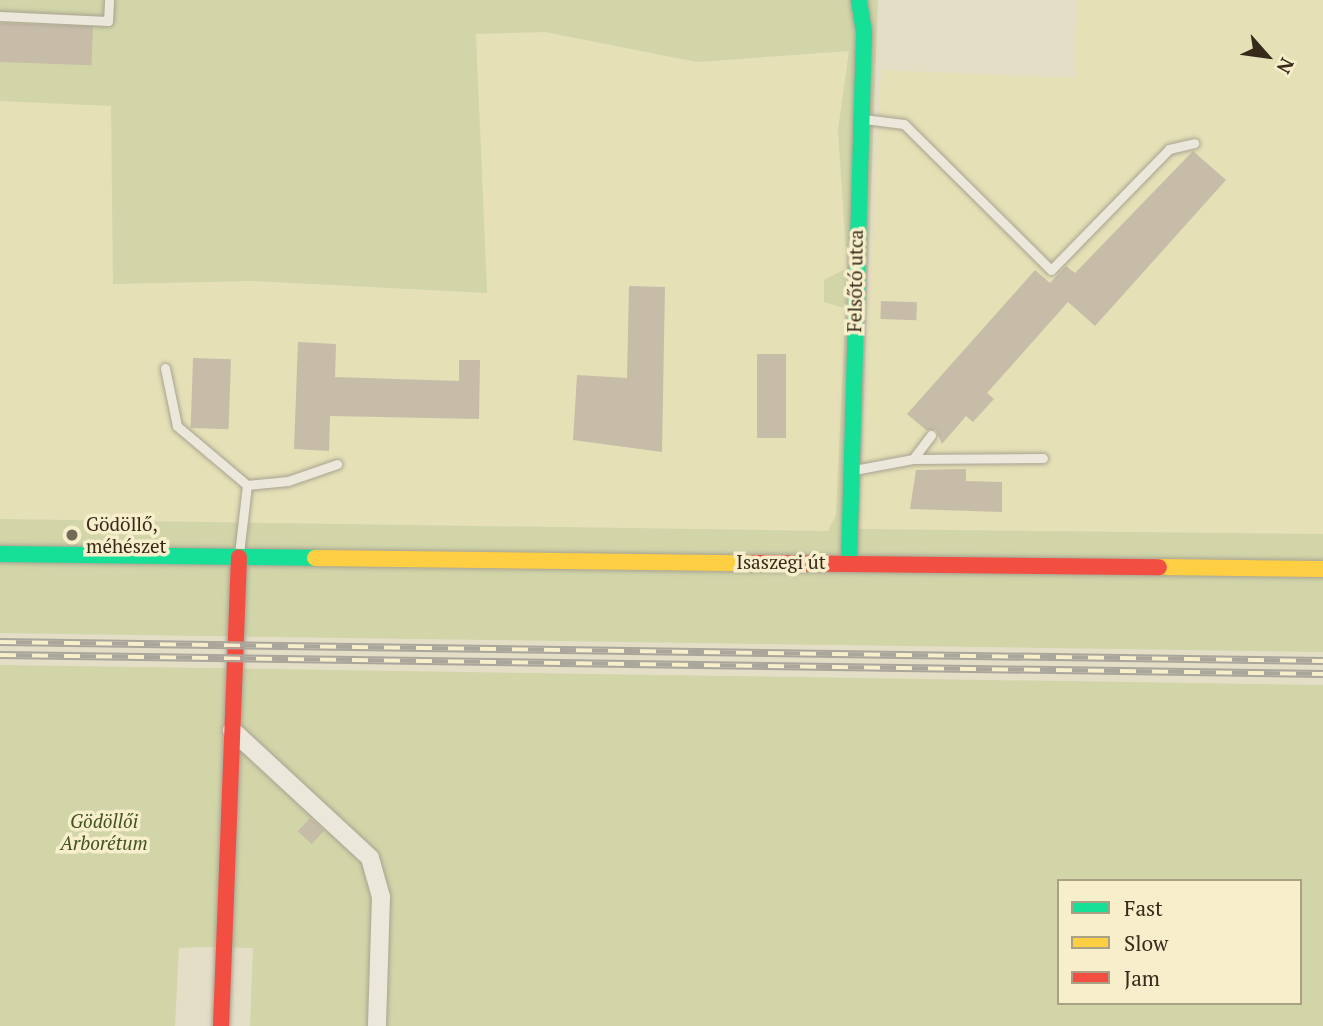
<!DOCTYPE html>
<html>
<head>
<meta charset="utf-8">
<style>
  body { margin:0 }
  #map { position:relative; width:1323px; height:1026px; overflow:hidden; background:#e4dec7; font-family:"PT Serif",serif }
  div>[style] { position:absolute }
  .farmland>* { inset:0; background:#e5e0b6 }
  .green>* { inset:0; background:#d1d5a8 }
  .building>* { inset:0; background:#c7bca8; transform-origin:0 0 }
  .roads { filter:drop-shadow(0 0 2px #a8a291) drop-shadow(0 0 2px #a8a291) }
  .lane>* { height:9px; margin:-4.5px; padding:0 4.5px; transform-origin:4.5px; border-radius:4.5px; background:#ebe7da }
  .street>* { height:18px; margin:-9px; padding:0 9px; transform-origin:9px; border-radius:9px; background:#ebe7da }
  .fast>* { height:16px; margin:-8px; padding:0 8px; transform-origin:8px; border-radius:8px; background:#16e098 }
  .slow>* { height:16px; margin:-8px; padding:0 8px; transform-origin:8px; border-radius:8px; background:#ffcf43 }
  .jam>* { height:16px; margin:-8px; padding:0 8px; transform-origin:8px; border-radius:8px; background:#f24e42 }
  .rail>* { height:8px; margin-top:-4px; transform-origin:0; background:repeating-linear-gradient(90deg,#f7eecb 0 16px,#aaa69b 0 32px); box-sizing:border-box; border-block:2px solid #aaa69b }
  .dots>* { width:19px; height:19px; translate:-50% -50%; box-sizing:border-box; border:4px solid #f7eecb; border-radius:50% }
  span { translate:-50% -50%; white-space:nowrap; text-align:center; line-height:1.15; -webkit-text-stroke:7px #f7eecb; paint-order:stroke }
  .street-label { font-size:19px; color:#362a1a }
  .poi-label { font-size:19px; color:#362a1a }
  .left { translate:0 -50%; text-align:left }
  .park-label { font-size:19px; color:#425320; font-style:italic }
  .legend { position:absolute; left:1057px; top:879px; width:245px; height:126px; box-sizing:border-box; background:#f7eecb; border:2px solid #aaa084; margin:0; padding:9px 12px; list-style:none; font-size:21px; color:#362a1a }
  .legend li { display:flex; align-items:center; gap:14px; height:35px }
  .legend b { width:35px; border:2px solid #aaa084 }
  .north { position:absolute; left:1232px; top:21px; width:70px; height:70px; -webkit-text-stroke:5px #f7eecb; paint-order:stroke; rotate:118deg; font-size:19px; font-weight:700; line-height:28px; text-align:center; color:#362a1a }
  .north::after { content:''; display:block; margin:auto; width:24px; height:32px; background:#362a1a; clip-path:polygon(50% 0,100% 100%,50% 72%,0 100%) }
</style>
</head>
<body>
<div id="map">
  <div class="farmland">
    <div style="clip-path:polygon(1077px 0,1323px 0,1323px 534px,859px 529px,881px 70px,1075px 78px)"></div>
    <div style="clip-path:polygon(545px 32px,697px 62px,850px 51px,838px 130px,847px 269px,836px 515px,828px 531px,0 519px,0 101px,111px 105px,113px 284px,253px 281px,486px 293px,476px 34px)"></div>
  </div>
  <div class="green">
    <div style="clip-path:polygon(0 0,878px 0,859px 529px,1323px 534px,1323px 652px,0 633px,0 519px,828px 531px,836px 515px,845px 316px,844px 308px,824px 302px,824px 280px,847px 268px,838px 130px,849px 51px,697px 62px,545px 32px,476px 34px,487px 293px,253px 281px,113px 284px,111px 106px,0 101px)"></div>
    <div style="clip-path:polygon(evenodd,0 665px,1323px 685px,1323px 1026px,250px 1026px,253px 948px,203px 947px,179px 948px,175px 1026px,0 1026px,0 665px,1059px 881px,1300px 881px,1300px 1003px,1059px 1003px,1059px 881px)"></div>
  </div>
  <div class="building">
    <div style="left:0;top:23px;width:93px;height:39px;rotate:2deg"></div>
    <div style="clip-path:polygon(1193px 151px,1226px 180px,1095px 326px,1068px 302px,987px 393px,994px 399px,973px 422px,966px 416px,942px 444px,936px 430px,926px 430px,907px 414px,1035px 270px,1050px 283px,1066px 266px,1075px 273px)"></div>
    <div style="clip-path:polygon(629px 286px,665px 287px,662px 452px,573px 440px,577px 375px,627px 378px)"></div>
    <div style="left:881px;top:301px;width:36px;height:18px;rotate:2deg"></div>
    <div style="clip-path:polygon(298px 342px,336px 344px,335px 377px,459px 381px,459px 360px,480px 360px,479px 419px,330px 416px,329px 451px,294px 449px)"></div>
    <div style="left:757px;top:354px;width:29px;height:84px"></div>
    <div style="left:193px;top:358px;width:38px;height:70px;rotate:2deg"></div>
    <div style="clip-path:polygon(966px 469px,966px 481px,1002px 482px,1002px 512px,910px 509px,916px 470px)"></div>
    <div style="left:310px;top:818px;width:19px;height:18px;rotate:43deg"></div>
  </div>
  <div class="roads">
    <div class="lane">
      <div style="left:0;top:16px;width:108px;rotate:2.7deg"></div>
      <div style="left:108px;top:21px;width:21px;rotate:-87deg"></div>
      <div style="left:864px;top:119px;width:40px;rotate:7.1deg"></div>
      <div style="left:904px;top:124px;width:207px;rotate:44.8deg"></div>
      <div style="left:1051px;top:270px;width:169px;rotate:-45.7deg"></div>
      <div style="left:1169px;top:149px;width:26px;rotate:-13deg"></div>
      <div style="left:165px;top:368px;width:59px;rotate:78.3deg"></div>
      <div style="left:177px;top:426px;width:92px;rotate:40.1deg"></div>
      <div style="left:913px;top:459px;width:30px;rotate:-53deg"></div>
      <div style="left:854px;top:470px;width:60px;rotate:-10.6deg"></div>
      <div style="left:913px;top:459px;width:130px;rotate:-0.4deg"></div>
      <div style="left:239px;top:554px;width:69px;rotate:-83.4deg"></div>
      <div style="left:247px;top:485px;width:41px;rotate:-5.6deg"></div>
      <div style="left:288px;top:481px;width:52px;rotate:-19.1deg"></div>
    </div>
    <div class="street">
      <div style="left:232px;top:730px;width:188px;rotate:42.8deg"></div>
      <div style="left:370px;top:858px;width:41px;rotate:74.2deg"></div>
      <div style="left:381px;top:897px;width:129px;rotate:91.8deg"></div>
    </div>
    <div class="fast">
      <div style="left:0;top:554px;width:315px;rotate:0.7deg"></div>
      <div style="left:849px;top:563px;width:531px;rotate:-88.38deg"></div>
      <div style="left:864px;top:32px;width:32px;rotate:-99deg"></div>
    </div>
    <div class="slow">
      <div style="left:315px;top:558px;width:440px;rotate:0.7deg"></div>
      <div style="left:1159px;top:567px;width:164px;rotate:0.7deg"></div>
    </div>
    <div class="jam">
      <div style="left:755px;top:563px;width:404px;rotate:0.6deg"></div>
      <div style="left:221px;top:1026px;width:469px;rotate:-87.8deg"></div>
    </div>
  </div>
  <div class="rail">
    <div style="left:0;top:642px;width:1323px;rotate:0.82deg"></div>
    <div style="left:0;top:655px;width:1323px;rotate:0.82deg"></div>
  </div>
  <div class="dots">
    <div style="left:72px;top:535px;background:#736957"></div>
  </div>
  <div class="street-label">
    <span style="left:855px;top:281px;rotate:-89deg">Felsőtó utca</span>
    <span style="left:781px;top:562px">Isaszegi út</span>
  </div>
  <div class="poi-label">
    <span class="left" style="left:86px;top:535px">Gödöllő,<br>méhészet</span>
  </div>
  <div class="park-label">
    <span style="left:104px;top:832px">Gödöllői<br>Arborétum</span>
  </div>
  <ul class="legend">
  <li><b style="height:9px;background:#16e098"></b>Fast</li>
  <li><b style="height:9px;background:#ffcf43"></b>Slow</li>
  <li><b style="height:9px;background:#f24e42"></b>Jam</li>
  </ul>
  <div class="north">N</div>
</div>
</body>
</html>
